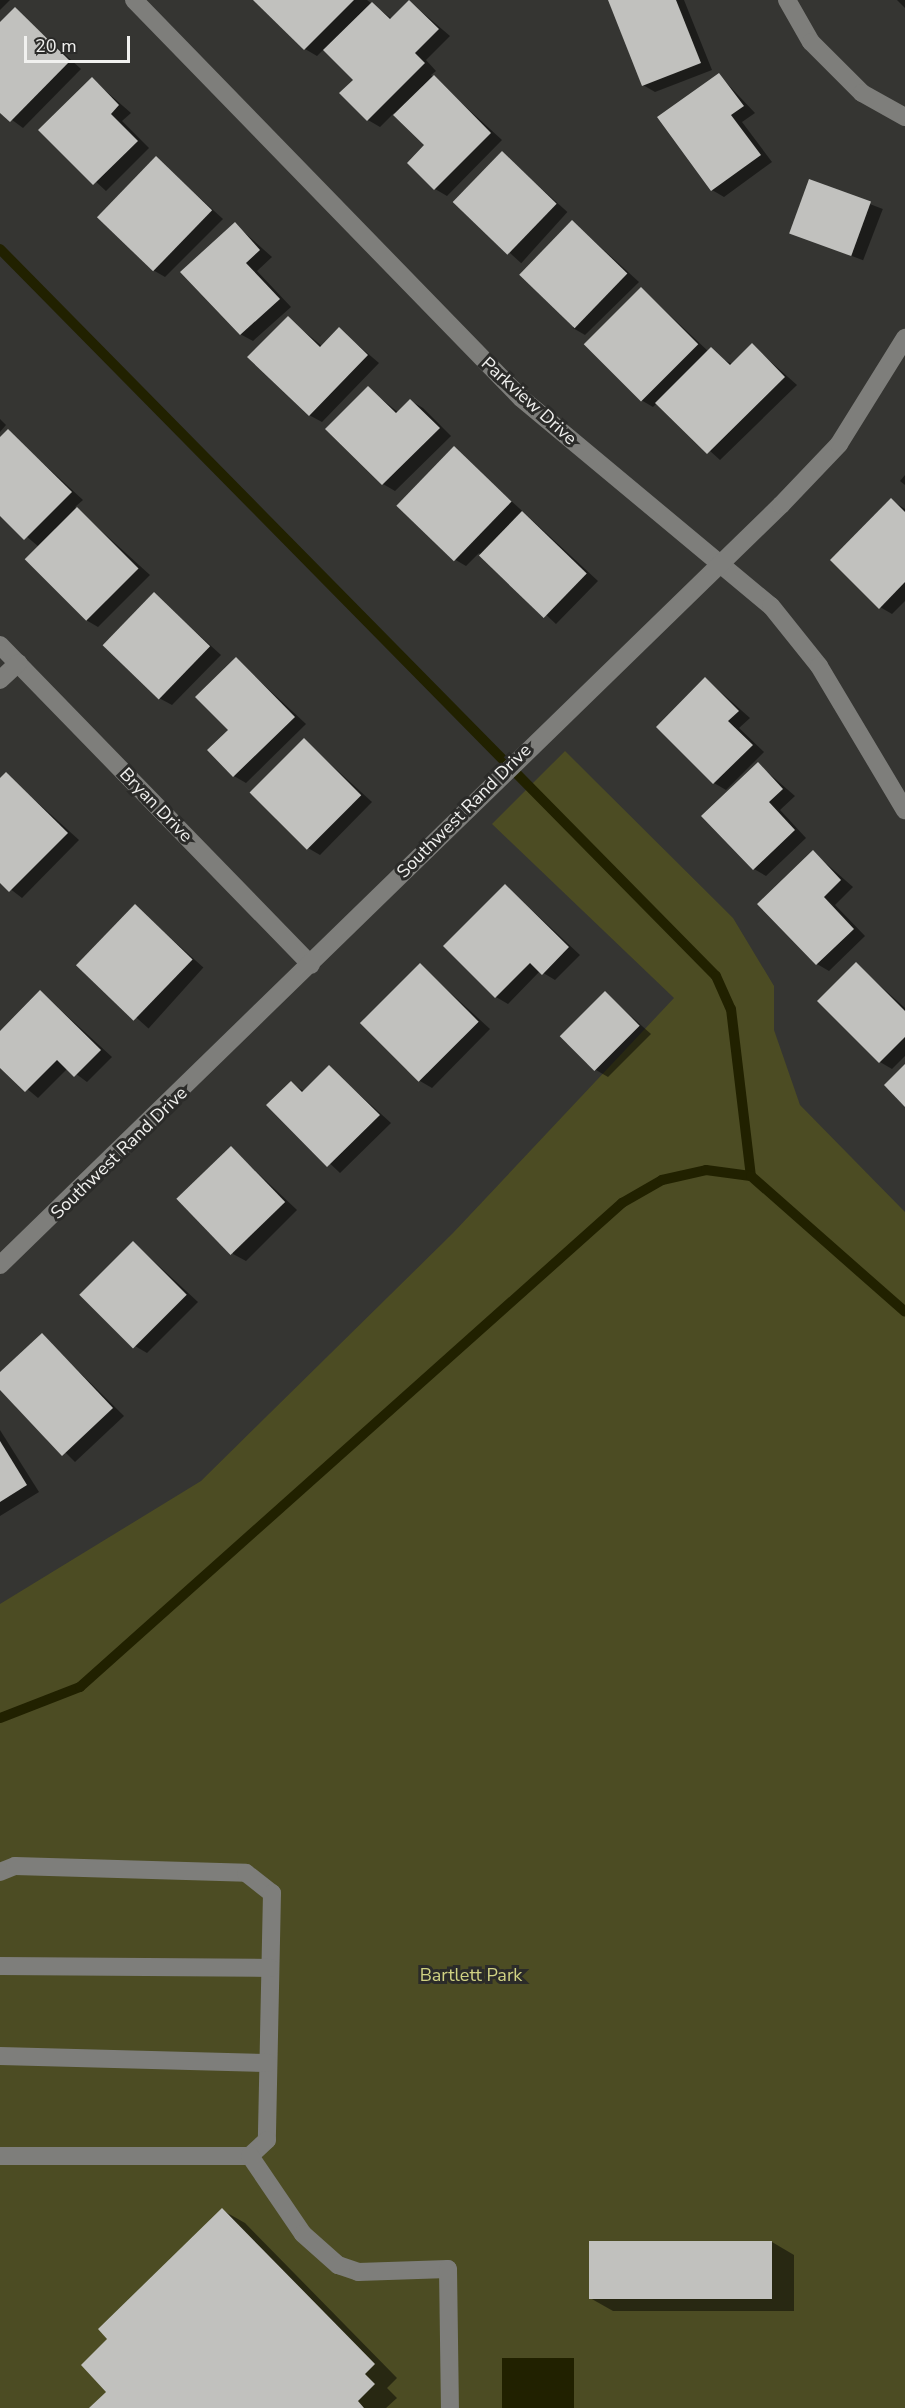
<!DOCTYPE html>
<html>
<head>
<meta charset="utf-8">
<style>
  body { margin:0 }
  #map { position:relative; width:905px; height:2408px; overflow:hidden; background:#353532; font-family:"Nunito Sans",sans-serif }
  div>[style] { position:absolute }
  .green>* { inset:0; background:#4c4c23 }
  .water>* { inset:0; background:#212100; transform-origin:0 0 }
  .shadow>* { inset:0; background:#0007; transform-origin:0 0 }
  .stream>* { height:10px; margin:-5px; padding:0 5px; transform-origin:5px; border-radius:5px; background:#212100 }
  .building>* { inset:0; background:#c1c1be; transform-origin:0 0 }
  .minor>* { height:18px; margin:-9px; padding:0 9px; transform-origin:9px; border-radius:9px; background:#7e7e7b }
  span { translate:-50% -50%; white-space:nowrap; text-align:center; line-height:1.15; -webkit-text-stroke:6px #2b2b29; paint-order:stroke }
  .street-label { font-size:18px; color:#f1f1ef }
  .park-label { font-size:18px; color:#d0d283 }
  .scale { position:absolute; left:24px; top:36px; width:106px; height:27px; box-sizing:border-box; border:3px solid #f1f1ef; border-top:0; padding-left:8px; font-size:18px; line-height:21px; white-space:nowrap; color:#f1f1ef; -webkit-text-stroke:4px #2b2b29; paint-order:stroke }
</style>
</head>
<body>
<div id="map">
  <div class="green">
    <div style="clip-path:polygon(565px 751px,733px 918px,774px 986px,774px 1030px,800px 1105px,905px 1212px,905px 2408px,0 2408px,0 1604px,201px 1481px,453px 1233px,674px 998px,492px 824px)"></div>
  </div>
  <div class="water">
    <div style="left:502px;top:2358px;width:72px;height:50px"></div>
  </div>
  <div class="shadow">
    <div style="clip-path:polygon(0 0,10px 0,0 10px)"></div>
    <div style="clip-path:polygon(255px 0,367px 0,392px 19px,409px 1px,450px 36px,426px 60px,436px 71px,431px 75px,502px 140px,447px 196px,435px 189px,426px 145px,394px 113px,380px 127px,368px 120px,355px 80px,324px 49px,317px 56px,305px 49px)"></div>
    <div style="clip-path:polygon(609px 0,684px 0,712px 70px,655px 92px,643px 85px)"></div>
    <div style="clip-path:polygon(897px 0,905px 0,905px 8px)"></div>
    <div style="clip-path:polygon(15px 9px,81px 69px,23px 128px,0 111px,0 24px)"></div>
    <div style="clip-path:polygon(719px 75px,755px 113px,742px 122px,772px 162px,724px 197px,712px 190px)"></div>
    <div style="clip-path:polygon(92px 79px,131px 113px,122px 121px,149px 148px,106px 191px,40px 130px)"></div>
    <div style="left:502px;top:153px;width:88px;height:69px;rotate:42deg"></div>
    <div style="clip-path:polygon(156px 158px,223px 219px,165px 277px,153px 270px)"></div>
    <div style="left:810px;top:181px;width:78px;height:55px;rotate:21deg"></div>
    <div style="clip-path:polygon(573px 222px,639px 282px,585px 335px,573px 328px)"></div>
    <div style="clip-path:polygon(235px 224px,272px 257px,257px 271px,291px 307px,253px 341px,240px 334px)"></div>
    <div style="clip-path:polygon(642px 289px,709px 352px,732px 364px,752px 345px,797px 385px,720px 460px,657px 403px,653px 407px,641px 400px)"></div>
    <div style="clip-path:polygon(288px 318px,323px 347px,339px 329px,379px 363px,322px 422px,309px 415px)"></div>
    <div style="clip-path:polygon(368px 388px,399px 413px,411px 401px,423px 408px,451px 436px,395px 491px,383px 484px)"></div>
    <div style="clip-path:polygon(0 419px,6px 425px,0 432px)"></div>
    <div style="clip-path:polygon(8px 431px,83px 500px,75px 507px,150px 575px,98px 627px,86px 620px,39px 547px,0 514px,0 439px)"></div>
    <div style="clip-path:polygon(454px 448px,598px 581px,556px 624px,479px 553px,466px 566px,454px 559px)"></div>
    <div style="clip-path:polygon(905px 475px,905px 485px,900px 481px)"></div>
    <div style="clip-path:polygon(891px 500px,905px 509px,905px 601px,892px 614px,880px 607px)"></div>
    <div style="clip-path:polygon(154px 594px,221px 655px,172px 705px,159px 698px)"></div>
    <div style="clip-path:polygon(236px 659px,306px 724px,246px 783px,234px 776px,230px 730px)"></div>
    <div style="clip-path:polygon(706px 679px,750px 718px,739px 728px,764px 752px,726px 790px,714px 783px)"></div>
    <div style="clip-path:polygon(304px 740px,372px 802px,320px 855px,308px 848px)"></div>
    <div style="clip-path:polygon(758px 764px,795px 796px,780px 810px,806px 838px,766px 876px,754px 869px)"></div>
    <div style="clip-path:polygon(6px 774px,79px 840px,22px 898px,0 881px,0 780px)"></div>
    <div style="clip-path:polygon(813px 852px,853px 887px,835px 905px,865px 936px,829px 971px,817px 964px)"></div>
    <div style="clip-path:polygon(506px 886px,580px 955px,555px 980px,540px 971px,508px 1004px,496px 997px)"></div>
    <div style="left:135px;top:906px;width:92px;height:82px;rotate:42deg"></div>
    <div style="clip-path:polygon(856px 964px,905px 1008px,905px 1056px,892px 1069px,880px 1062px)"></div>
    <div style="clip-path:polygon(420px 965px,490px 1029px,432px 1088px,420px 1081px)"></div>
    <div style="clip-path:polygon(41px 992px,112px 1057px,87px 1082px,68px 1068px,38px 1098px,0 1066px,0 1033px)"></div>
    <div style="clip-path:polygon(605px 993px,651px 1034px,608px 1077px,596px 1070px)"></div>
    <div style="clip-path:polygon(329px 1067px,391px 1123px,340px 1173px,268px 1105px,291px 1083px,305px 1092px)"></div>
    <div style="clip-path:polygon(231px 1148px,297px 1210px,246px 1261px,233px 1254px)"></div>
    <div style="clip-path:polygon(134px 1243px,198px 1302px,147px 1353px,135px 1346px)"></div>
    <div style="clip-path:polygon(42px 1335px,124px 1416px,75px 1462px,0 1387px,0 1374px)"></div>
    <div style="clip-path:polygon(0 1430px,39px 1492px,0 1516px)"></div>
    <div style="clip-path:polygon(222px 2210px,245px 2223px,397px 2378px,387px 2388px,397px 2398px,386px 2408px,91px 2408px,108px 2392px,110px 2339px)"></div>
    <div style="clip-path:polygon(590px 2242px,772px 2242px,794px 2255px,794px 2311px,613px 2311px,590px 2298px)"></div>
  </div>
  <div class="stream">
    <div style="left:0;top:249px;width:1020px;rotate:45.44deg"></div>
    <div style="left:716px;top:976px;width:36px;rotate:66deg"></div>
    <div style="left:731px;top:1009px;width:168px;rotate:83.2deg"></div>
    <div style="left:0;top:1718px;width:86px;rotate:-21.2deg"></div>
    <div style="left:80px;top:1687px;width:727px;rotate:-41.76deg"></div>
    <div style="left:622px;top:1203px;width:46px;rotate:-29.9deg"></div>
    <div style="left:662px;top:1180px;width:45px;rotate:-12.8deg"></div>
    <div style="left:706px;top:1170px;width:45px;rotate:7.6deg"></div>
    <div style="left:751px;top:1176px;width:205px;rotate:41.4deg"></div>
  </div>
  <div class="building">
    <div style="clip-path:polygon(253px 0,354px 0,304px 50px)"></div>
    <div style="clip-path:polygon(409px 0,439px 29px,415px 53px,425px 63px,367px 121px,339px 93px,353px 80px,323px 50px,372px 2px,390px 19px)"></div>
    <div style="clip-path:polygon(608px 0,676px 0,701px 63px,642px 86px)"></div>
    <div style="clip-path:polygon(15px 7px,70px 61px,10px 122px,0 113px,0 22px)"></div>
    <div style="clip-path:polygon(719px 73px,744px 106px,731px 115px,761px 155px,711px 191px,657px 117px)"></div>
    <div style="clip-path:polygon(434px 75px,491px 133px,434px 190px,407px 163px,424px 145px,393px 115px)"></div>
    <div style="clip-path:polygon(92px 77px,119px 105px,111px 114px,138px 141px,93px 185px,38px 130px)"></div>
    <div style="left:502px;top:151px;width:76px;height:71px;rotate:44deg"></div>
    <div style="left:156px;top:156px;width:78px;height:85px;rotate:44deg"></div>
    <div style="left:809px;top:179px;width:66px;height:58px;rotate:20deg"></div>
    <div style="left:572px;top:220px;width:77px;height:76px;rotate:44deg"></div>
    <div style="clip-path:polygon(235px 222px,260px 250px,246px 263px,280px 299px,240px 335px,180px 272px)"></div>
    <div style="left:641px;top:287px;width:81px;height:81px;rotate:45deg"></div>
    <div style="clip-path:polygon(288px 316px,320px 347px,339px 327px,368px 355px,309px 416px,247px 357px)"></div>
    <div style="clip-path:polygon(752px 343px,785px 377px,707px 454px,655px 403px,711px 347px,730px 365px)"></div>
    <div style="clip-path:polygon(368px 386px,396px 413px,410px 399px,440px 428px,382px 485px,325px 429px)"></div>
    <div style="clip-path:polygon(8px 429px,72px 492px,24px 540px,0 516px,0 437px)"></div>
    <div style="left:454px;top:446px;width:80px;height:83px;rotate:44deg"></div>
    <div style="clip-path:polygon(891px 498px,905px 512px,905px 582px,879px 609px,830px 560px)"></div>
    <div style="left:77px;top:507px;width:87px;height:74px;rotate:45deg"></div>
    <div style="left:522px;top:511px;width:90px;height:62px;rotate:44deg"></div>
    <div style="left:154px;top:592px;width:78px;height:74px;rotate:44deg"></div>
    <div style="clip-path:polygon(236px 657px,295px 717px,233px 777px,207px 750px,228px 730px,195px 697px)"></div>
    <div style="clip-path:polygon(705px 677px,739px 711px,728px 721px,753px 745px,713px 784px,656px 727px)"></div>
    <div style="left:304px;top:738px;width:81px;height:77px;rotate:45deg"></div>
    <div style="clip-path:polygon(758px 762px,783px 789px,769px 802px,795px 830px,753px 870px,701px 816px)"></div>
    <div style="clip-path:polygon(6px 772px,68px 833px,9px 892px,0 883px,0 778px)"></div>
    <div style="clip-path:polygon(813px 850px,841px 880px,824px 897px,854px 929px,816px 965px,757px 904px)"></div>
    <div style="clip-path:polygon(505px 884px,569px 947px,542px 975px,530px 963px,495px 998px,443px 946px)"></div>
    <div style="left:135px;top:904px;width:80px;height:85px;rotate:44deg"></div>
    <div style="clip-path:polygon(856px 962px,905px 1011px,905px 1037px,879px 1063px,817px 1001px)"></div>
    <div style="left:420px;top:963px;width:83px;height:85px;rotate:45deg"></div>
    <div style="clip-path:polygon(40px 990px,101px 1050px,74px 1077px,57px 1060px,25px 1092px,0 1068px,0 1031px)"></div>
    <div style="left:605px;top:991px;width:49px;height:64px;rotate:45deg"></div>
    <div style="clip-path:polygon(905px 1064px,905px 1107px,884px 1085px)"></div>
    <div style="clip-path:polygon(329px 1065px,380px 1115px,327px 1167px,266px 1105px,291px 1081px,302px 1092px)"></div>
    <div style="left:231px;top:1146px;width:78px;height:76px;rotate:46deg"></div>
    <div style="left:133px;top:1241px;width:76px;height:76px;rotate:45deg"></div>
    <div style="clip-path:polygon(42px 1333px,113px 1408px,62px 1456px,0 1390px,0 1372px)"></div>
    <div style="clip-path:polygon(0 1441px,27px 1485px,0 1502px)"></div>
    <div style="clip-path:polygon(222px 2208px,375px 2364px,365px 2374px,375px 2384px,358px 2401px,364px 2408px,89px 2408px,106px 2392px,81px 2365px,107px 2339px,98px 2329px)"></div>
    <div style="left:589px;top:2241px;width:183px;height:58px"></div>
  </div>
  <div class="minor">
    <div style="left:134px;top:0;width:555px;rotate:45.8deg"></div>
    <div style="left:521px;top:398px;width:325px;rotate:39.8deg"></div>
    <div style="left:771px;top:606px;width:77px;rotate:51.3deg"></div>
    <div style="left:819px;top:666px;width:168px;rotate:59.2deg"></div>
    <div style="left:787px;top:0;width:48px;rotate:60.3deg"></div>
    <div style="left:811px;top:42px;width:72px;rotate:45deg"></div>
    <div style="left:862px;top:93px;width:49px;rotate:29.2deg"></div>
    <div style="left:0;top:645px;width:446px;rotate:45.8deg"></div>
    <div style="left:0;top:680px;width:25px;rotate:-43deg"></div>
    <div style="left:0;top:1265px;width:1090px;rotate:-44.22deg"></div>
    <div style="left:781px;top:505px;width:84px;rotate:-46.4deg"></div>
    <div style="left:839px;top:444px;width:125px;rotate:-58.1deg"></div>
    <div style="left:0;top:1872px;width:16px;rotate:-22deg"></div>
    <div style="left:15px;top:1866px;width:231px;rotate:1.7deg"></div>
    <div style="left:246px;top:1873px;width:33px;rotate:38deg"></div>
    <div style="left:272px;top:1893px;width:247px;rotate:91.2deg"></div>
    <div style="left:267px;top:2140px;width:23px;rotate:137deg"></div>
    <div style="left:0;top:1966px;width:270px;rotate:0.4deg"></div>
    <div style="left:0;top:2056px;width:268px;rotate:1.5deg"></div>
    <div style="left:0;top:2156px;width:250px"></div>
    <div style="left:250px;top:2156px;width:94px;rotate:55.8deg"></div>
    <div style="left:303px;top:2234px;width:47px;rotate:41.5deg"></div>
    <div style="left:338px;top:2265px;width:21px;rotate:19deg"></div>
    <div style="left:358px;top:2272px;width:90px;rotate:-1.9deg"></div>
    <div style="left:448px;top:2269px;width:139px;rotate:89.2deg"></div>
  </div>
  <div class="street-label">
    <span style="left:529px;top:401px;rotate:42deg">Parkview Drive</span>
    <span style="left:156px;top:805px;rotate:46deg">Bryan Drive</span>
    <span style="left:464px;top:811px;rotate:-45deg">Southwest Rand Drive</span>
    <span style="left:119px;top:1153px;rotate:-44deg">Southwest Rand Drive</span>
  </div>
  <div class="park-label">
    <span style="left:471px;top:1975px">Bartlett Park</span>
  </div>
  <div class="scale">20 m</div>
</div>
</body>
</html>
